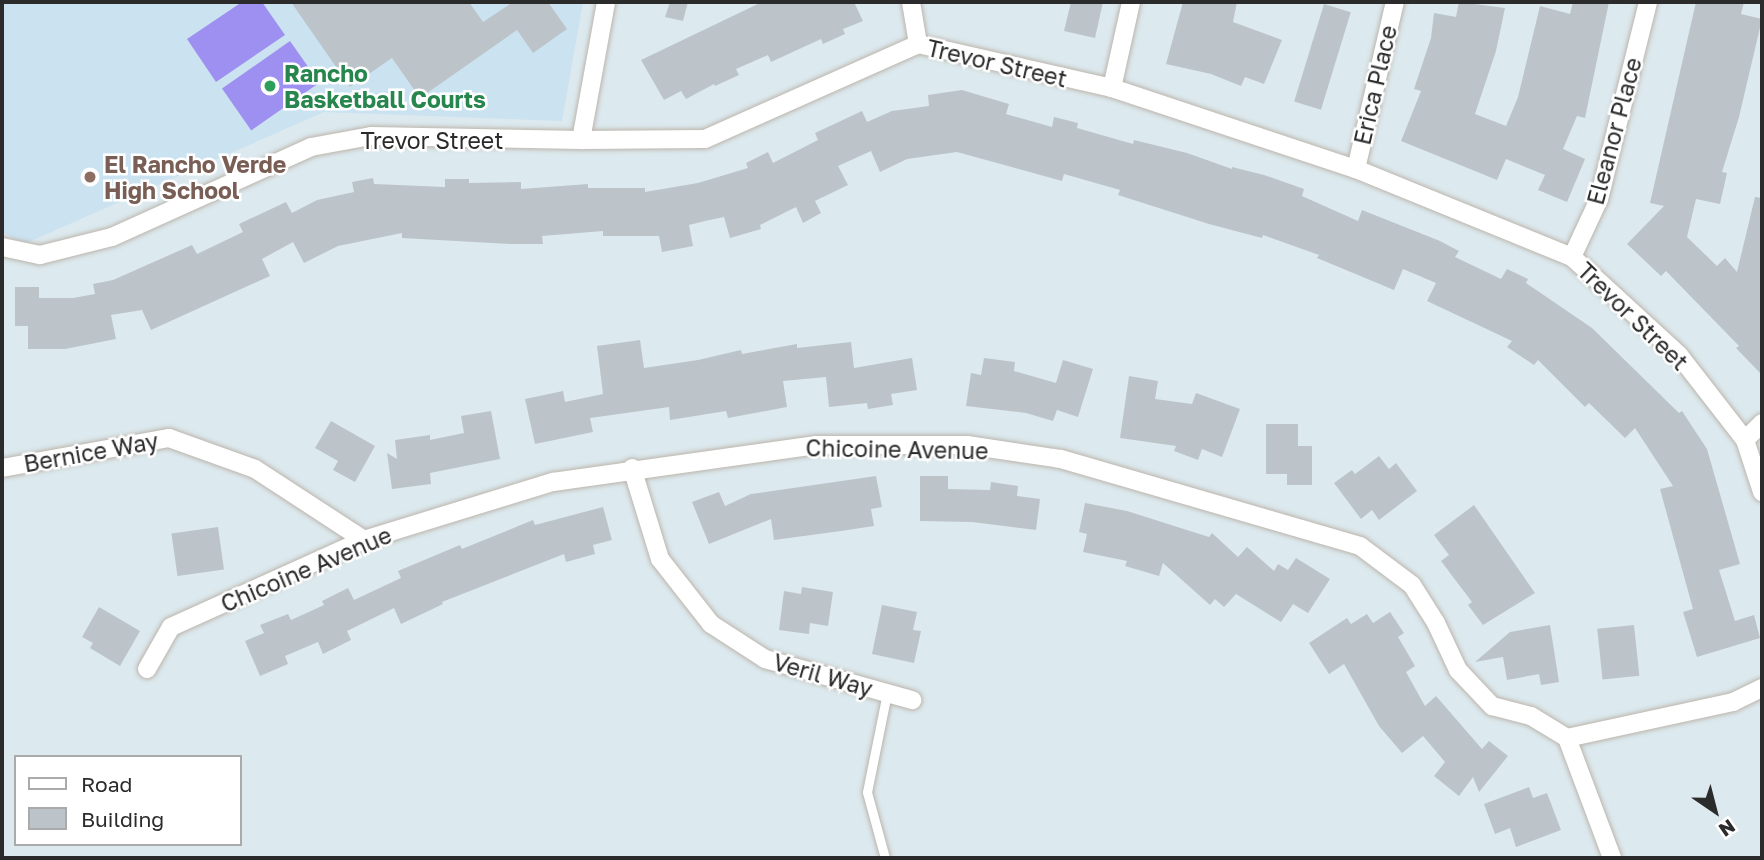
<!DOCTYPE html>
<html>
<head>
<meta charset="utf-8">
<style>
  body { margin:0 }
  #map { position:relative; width:1764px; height:860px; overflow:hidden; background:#dce9ee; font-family:"Golos Text",sans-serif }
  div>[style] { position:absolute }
  .education>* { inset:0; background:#cbe2f1 }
  .pitch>* { inset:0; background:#9e90f0; transform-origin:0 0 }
  .building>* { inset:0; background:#bcc4c9; transform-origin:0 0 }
  .roads { filter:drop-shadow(0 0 2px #bcb5ac) drop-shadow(0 0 2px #bcb5ac) }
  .service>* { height:9px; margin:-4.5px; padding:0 4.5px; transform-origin:4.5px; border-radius:4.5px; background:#fff }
  .minor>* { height:18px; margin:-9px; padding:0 9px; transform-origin:9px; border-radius:9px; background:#fff }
  .dots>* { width:19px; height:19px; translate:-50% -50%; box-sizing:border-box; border:4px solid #fff; border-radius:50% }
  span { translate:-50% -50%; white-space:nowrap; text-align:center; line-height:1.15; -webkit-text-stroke:5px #fff; paint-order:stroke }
  .street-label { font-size:23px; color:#2b2b2b }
  .leisure-label { font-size:23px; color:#27864d; font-weight:700 }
  .left { translate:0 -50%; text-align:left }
  .education-label { font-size:23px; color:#785e54; font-weight:700 }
  .frame { position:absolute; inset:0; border:4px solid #2b2b2b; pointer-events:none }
  .legend { position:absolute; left:14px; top:755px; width:228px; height:91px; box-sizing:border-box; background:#fff; border:2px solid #aaa; margin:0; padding:9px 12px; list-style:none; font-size:21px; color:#2b2b2b }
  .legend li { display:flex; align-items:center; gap:14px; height:35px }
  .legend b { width:35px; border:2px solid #aaa }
  .north { position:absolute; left:1680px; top:776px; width:70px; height:70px; -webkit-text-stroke:5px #fff; paint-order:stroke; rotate:145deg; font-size:19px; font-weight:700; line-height:28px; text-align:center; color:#2b2b2b }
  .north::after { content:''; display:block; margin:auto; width:24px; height:32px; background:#2b2b2b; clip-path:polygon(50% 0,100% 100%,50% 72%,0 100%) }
</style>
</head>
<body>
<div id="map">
  <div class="education">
    <div style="clip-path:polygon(2px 2px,583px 2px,562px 121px,324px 112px,24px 244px,2px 232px)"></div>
  </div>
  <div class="pitch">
    <div style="clip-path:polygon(242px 2px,262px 2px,285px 35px,216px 82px,187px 39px)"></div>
    <div style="left:290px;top:41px;width:51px;height:83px;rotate:55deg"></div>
  </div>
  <div class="building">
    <div style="clip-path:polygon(291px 2px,469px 2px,483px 22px,513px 2px,548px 2px,567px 29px,533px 53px,517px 30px,420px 98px,392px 58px,350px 87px)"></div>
    <div style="clip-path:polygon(670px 2px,688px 2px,683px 21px,665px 17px)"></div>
    <div style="clip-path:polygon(762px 2px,854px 2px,863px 21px,843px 29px,845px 34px,823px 44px,821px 39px,771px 62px,768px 55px,736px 69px,739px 75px,715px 86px,714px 84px,686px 99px,681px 91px,664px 100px,641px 60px)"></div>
    <div style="clip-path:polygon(1071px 2px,1103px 2px,1095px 38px,1064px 31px)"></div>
    <div style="clip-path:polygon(1183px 2px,1237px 2px,1233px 22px,1282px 40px,1264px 84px,1245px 77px,1241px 86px,1211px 74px,1166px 64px)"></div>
    <div style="clip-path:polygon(1459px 2px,1505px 8px,1496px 51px,1475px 114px,1506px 126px,1518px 97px,1540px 6px,1570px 14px,1573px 2px,1609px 2px,1585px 118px,1577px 116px,1563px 149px,1585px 159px,1567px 202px,1538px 190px,1545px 175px,1506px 159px,1497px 180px,1401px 141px,1421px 91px,1414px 89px,1431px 38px,1434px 13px,1456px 17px)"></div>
    <div style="clip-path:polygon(1696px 2px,1744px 2px,1741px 14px,1762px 19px,1739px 117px,1722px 172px,1727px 173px,1720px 204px,1696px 199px,1687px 237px,1717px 266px,1725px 258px,1737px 272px,1755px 197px,1762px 198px,1762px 375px,1736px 348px,1739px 346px,1666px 271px,1661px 276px,1627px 244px,1664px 206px,1650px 203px)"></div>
    <div style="left:1324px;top:4px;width:28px;height:102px;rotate:17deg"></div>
    <div style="clip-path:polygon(962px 90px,1009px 104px,1006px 114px,1052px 127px,1054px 117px,1078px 123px,1077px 128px,1133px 144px,1134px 140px,1187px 153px,1232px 169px,1232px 167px,1264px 175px,1304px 189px,1302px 196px,1358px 221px,1362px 210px,1440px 241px,1459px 251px,1455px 257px,1501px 279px,1507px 269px,1528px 279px,1526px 283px,1592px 328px,1679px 413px,1682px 411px,1707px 449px,1740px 564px,1719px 570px,1735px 621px,1754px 615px,1760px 638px,1697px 657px,1683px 612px,1693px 609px,1660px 489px,1673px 486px,1635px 428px,1625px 438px,1589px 403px,1585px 407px,1538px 360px,1534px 365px,1507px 347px,1512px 341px,1427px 301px,1436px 283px,1403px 269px,1394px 290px,1317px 258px,1319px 255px,1263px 235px,1262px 238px,1209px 224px,1118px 195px,1120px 190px,1064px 174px,1062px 181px,957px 152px,907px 159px,880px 172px,871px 151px,838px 166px,848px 185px,815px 201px,821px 213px,803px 223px,796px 207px,760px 225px,761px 229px,730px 238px,724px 217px,705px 221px,689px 225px,693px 246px,662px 252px,659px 236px,603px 236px,603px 231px,542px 236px,543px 244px,510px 244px,402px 238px,402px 233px,338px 246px,304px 263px,293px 242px,262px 259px,270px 276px,151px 330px,142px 310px,111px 315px,116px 339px,65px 349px,28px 349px,28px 326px,15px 326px,15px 287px,39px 287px,39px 298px,73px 298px,95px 294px,93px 284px,113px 280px,192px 245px,197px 254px,243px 232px,239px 224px,286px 202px,292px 213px,317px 200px,354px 192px,352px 182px,373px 178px,374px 184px,445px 187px,445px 179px,469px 179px,469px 183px,521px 182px,521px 189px,588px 184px,588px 188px,645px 188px,645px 192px,698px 183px,748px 168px,746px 163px,768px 152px,773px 163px,818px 140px,815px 133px,862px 111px,867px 122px,892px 111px,929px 106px,928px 95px)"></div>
    <div style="clip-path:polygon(640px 340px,644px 368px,698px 360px,741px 350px,742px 354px,797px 344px,797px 348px,851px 342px,854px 368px,912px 358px,917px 390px,891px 394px,893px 405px,868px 409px,867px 403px,829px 407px,826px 377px,783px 381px,787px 407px,728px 418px,726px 411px,670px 420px,669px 407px,590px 418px,593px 432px,535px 444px,525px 399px,563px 391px,565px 402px,603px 394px,597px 346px)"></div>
    <div style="clip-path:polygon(984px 358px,1015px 362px,1014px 371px,1056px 383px,1063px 360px,1093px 369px,1078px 417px,1057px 410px,1053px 421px,1026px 413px,966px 406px,971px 373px,981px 375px)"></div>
    <div style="clip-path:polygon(1129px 376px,1158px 381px,1155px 399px,1192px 404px,1196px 393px,1240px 409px,1222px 457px,1202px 449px,1198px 460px,1174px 451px,1176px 446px,1120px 438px)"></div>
    <div style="clip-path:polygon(491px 411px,500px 459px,430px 473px,431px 484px,392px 489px,387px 453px,397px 459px,395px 440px,430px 435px,430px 440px,464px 433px,461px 416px)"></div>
    <div style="clip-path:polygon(331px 421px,375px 446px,355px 482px,333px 470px,338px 461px,315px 448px)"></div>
    <div style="clip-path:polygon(1266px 424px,1298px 424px,1298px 446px,1312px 446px,1312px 485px,1287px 485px,1287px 474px,1266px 474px)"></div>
    <div style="clip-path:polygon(1379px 456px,1389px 469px,1396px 463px,1417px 491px,1379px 520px,1372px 510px,1361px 519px,1334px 483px,1352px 470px,1355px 474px)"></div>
    <div style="clip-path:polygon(876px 476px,882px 507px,871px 509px,874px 526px,841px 531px,774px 540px,771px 519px,709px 544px,692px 502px,719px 492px,725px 506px,751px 494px)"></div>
    <div style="clip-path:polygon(920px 476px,948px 476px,948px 489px,990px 490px,991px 482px,1018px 486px,1017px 496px,1040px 499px,1036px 530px,972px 522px,920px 521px)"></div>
    <div style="clip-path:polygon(1085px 503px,1127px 511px,1209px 537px,1212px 533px,1238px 557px,1247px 547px,1274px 571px,1278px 564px,1288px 570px,1296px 558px,1330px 579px,1308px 613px,1293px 604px,1281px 622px,1236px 594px,1224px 607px,1215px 599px,1210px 605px,1163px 563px,1159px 576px,1125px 566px,1127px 561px,1083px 552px,1087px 534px,1079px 532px)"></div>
    <div style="clip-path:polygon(1474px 505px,1535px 593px,1483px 625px,1468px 605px,1472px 602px,1441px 561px,1449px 555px,1434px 535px)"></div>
    <div style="clip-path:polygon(603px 507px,612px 540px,593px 545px,595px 554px,566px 562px,564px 554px,442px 602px,443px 604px,401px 624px,394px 608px,347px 631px,351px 640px,323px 654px,318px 642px,285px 656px,288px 664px,260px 676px,245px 641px,264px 633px,260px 625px,288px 614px,291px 620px,324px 605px,322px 601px,348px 588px,354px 600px,401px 578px,398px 571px,460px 545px,462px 549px,533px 520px,535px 525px)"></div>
    <div style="left:218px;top:527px;width:43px;height:47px;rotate:82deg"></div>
    <div style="clip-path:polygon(802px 587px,833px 592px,828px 626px,810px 623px,809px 634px,779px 630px,784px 591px,801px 594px)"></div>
    <div style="clip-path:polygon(882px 605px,917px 612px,913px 630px,921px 631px,914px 663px,872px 654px)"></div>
    <div style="clip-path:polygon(99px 607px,140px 631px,120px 666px,90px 648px,93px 643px,82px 637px)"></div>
    <div style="clip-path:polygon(1390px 612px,1404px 633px,1398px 637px,1415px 666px,1406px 672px,1425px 706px,1436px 696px,1482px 749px,1489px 741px,1508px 756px,1479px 792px,1473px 777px,1459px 796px,1434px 776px,1445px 762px,1423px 736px,1402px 753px,1379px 726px,1344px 664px,1329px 674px,1309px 643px,1347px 618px,1351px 624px,1367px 614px,1373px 623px)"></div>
    <div style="clip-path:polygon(1550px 625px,1559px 682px,1541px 685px,1539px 674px,1507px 680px,1503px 657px,1475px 662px,1510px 632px)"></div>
    <div style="left:1634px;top:625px;width:51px;height:37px;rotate:84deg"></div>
    <div style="clip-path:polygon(1529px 787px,1533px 798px,1547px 793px,1561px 830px,1516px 847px,1510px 828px,1495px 834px,1484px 804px)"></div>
  </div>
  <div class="roads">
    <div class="service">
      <div style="left:885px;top:858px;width:68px;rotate:-105.3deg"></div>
      <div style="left:867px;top:792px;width:101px;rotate:-78.6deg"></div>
    </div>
    <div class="minor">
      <div style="left:911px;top:2px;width:43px;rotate:80.5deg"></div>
      <div style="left:1112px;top:88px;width:88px;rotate:-77.5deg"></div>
      <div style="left:581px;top:140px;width:140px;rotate:-79.7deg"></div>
      <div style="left:1356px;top:169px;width:171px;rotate:-76.9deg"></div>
      <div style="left:2px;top:247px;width:39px;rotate:12deg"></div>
      <div style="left:40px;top:255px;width:74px;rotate:-14deg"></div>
      <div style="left:112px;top:237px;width:218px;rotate:-24.3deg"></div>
      <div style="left:311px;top:147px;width:61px;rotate:-10.4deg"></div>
      <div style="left:371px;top:136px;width:210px;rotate:1.1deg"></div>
      <div style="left:581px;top:140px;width:124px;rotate:-0.5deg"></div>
      <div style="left:705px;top:139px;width:233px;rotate:-24deg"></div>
      <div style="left:918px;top:44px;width:199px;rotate:12.8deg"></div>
      <div style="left:1112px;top:88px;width:257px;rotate:18.4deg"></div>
      <div style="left:1356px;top:169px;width:233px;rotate:22.2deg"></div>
      <div style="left:1572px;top:257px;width:145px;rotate:42.5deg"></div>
      <div style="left:1679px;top:355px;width:108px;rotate:52.2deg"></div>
      <div style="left:1745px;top:440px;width:55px;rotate:71.9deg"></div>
      <div style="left:1572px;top:257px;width:64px;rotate:-65deg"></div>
      <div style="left:1599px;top:199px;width:203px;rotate:-76deg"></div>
      <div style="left:1745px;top:440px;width:24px;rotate:-45deg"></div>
      <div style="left:2px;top:468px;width:170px;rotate:-10.2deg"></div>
      <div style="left:169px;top:438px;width:91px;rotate:19.8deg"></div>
      <div style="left:255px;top:469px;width:130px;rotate:33.1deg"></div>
      <div style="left:632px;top:468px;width:95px;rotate:72.9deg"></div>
      <div style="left:660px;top:559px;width:83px;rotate:51.9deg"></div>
      <div style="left:711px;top:624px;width:64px;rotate:32.9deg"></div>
      <div style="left:765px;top:659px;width:153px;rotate:15.6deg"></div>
      <div style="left:147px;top:669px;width:48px;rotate:-60.3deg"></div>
      <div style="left:171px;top:627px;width:212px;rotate:-24.3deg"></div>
      <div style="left:364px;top:540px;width:198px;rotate:-17.1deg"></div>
      <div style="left:553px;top:482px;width:266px;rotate:-8deg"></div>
      <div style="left:816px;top:445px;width:151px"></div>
      <div style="left:967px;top:445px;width:95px;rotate:8.5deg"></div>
      <div style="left:1061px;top:459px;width:311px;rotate:16.2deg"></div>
      <div style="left:1360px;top:546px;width:65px;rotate:36.9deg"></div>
      <div style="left:1412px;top:585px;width:45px;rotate:57.7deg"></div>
      <div style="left:1436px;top:623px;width:52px;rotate:64.9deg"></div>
      <div style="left:1458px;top:670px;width:50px;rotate:46.6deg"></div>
      <div style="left:1492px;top:706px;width:40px;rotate:14.4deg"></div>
      <div style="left:1531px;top:716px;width:42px;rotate:31.4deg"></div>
      <div style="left:1567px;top:738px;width:170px;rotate:-12.2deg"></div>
      <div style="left:1733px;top:702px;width:32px;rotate:-26deg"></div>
      <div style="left:1567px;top:738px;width:128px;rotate:69.4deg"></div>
    </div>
  </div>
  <div class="dots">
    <div style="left:270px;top:86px;background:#2e9e5b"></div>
    <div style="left:90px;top:177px;background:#8d6e63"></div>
  </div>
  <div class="street-label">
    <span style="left:997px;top:63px;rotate:13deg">Trevor Street</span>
    <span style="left:1375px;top:85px;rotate:-77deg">Erica Place</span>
    <span style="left:1614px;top:131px;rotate:-75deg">Eleanor Place</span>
    <span style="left:432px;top:140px">Trevor Street</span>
    <span style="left:1633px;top:316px;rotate:44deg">Trevor Street</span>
    <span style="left:897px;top:449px;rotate:1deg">Chicoine Avenue</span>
    <span style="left:91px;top:452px;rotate:-10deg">Bernice Way</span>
    <span style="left:306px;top:569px;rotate:-23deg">Chicoine Avenue</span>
    <span style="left:823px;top:675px;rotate:16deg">Veril Way</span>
  </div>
  <div class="leisure-label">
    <span class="left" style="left:284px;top:86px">Rancho<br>Basketball Courts</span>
  </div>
  <div class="education-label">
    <span class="left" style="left:104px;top:177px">El Rancho Verde<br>High School</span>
  </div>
  <div class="frame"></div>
  <ul class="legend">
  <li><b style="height:9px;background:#fff"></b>Road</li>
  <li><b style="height:19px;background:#bcc4c9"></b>Building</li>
  </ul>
  <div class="north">N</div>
</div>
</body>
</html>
